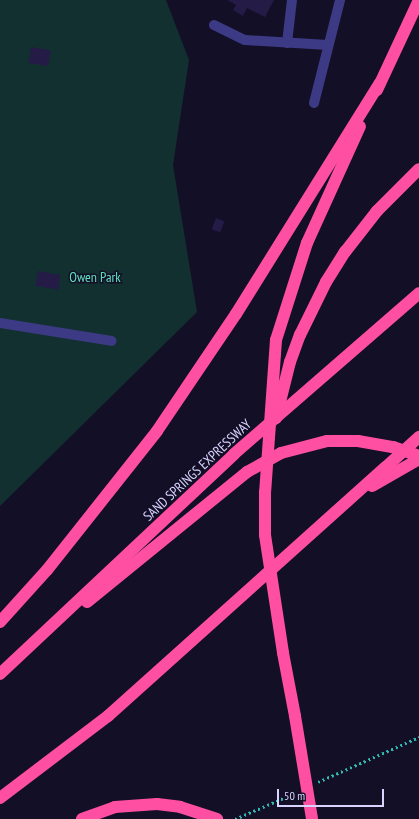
<!DOCTYPE html>
<html>
<head>
<meta charset="utf-8">
<style>
  body { margin:0 }
  #map { position:relative; width:419px; height:819px; overflow:hidden; background:#130f26; font-family:"PT Sans Narrow",sans-serif }
  div>[style] { position:absolute }
  .green>* { inset:0; background:#12302f }
  .building>* { inset:0; background:#241b47; transform-origin:0 0 }
  .path>* { height:2.5px; margin-top:-1.25px; transform-origin:0; background:repeating-linear-gradient(90deg,#2fb8b0 0 2px,transparent 0 5px) }
  .minor>* { height:10px; margin:-5px; padding:0 5px; transform-origin:5px; border-radius:5px; background:#3d3a85 }
  .highway>* { height:12px; margin:-6px; padding:0 6px; transform-origin:6px; border-radius:6px; background:#ff4fa3 }
  .highway-bridge>* { height:12px; margin:-6px; padding:0 6px; transform-origin:6px; border-radius:6px; background:#ff4fa3 }
  span { translate:-50% -50%; white-space:nowrap; text-align:center; line-height:1.15; -webkit-text-stroke:3px #130f26; paint-order:stroke }
  .park-label { font-size:14px; color:#5fe0c0 }
  .street-label { font-size:14px; color:#d9d4ff }
  .scale { position:absolute; left:277px; top:789px; width:107px; height:18px; box-sizing:border-box; border:2px solid #d9d4ff; border-top:0; padding-left:5px; font-size:12px; line-height:14px; white-space:nowrap; color:#d9d4ff; -webkit-text-stroke:3px #130f26; paint-order:stroke }
</style>
</head>
<body>
<div id="map">
  <div class="green">
    <div style="clip-path:polygon(0 0,166px 0,189px 60px,173px 165px,197px 312px,0 506px)"></div>
  </div>
  <div class="building">
    <div style="clip-path:polygon(227px 0,274px 0,265px 17px,247px 8px,243px 16px,233px 10px,236px 5px)"></div>
    <div style="left:31px;top:47px;width:20px;height:16px;rotate:9deg"></div>
    <div style="left:216px;top:218px;width:9px;height:12px;rotate:21deg"></div>
    <div style="left:38px;top:271px;width:23px;height:15px;rotate:10deg"></div>
  </div>
  <div class="path">
    <div style="left:318px;top:782px;width:111px;rotate:-24deg"></div>
    <div style="left:235px;top:819px;width:65px;rotate:-23.4deg"></div>
  </div>
  <div class="minor">
    <div style="left:214px;top:25px;width:34px;rotate:26deg"></div>
    <div style="left:245px;top:40px;width:83px;rotate:3.4deg"></div>
    <div style="left:287px;top:43px;width:43px;rotate:-83.4deg"></div>
    <div style="left:314px;top:103px;width:106px;rotate:-75.8deg"></div>
    <div style="left:0;top:323px;width:113px;rotate:9.1deg"></div>
  </div>
  <div class="highway">
    <div style="left:377px;top:90px;width:99px;rotate:-65deg"></div>
    <div style="left:300px;top:335px;width:59px;rotate:-63.9deg"></div>
    <div style="left:326px;top:282px;width:36px;rotate:-58deg"></div>
    <div style="left:345px;top:252px;width:52px;rotate:-52deg"></div>
    <div style="left:377px;top:211px;width:59px;rotate:-45deg"></div>
    <div style="left:276px;top:340px;width:102px;rotate:-72.3deg"></div>
    <div style="left:307px;top:243px;width:128px;rotate:-65.6deg"></div>
    <div style="left:372px;top:486px;width:54px;rotate:-29.9deg"></div>
    <div style="left:87px;top:602px;width:206px;rotate:-39.1deg"></div>
    <div style="left:247px;top:472px;width:39px;rotate:-29deg"></div>
    <div style="left:281px;top:453px;width:48px;rotate:-14.6deg"></div>
    <div style="left:327px;top:441px;width:31px"></div>
    <div style="left:358px;top:441px;width:36px;rotate:10deg"></div>
    <div style="left:393px;top:447px;width:28px;rotate:19deg"></div>
    <div style="left:0;top:622px;width:70px;rotate:-47.9deg"></div>
    <div style="left:47px;top:570px;width:177px;rotate:-51.6deg"></div>
    <div style="left:157px;top:431px;width:141px;rotate:-56deg"></div>
    <div style="left:236px;top:314px;width:272px;rotate:-58.1deg"></div>
    <div style="left:283px;top:653px;width:64px;rotate:79.2deg"></div>
    <div style="left:0;top:674px;width:321px;rotate:-43.2deg"></div>
    <div style="left:234px;top:454px;width:245px;rotate:-41deg"></div>
    <div style="left:0;top:798px;width:136px;rotate:-37.2deg"></div>
    <div style="left:108px;top:716px;width:373px;rotate:-41.9deg"></div>
    <div style="left:82px;top:819px;width:35px;rotate:-20deg"></div>
    <div style="left:115px;top:807px;width:42px;rotate:-4.1deg"></div>
    <div style="left:157px;top:804px;width:23px;rotate:7deg"></div>
    <div style="left:180px;top:807px;width:39px;rotate:18deg"></div>
  </div>
  <div class="highway-bridge">
    <div style="left:276px;top:340px;width:152px;rotate:94.1deg"></div>
    <div style="left:265px;top:492px;width:43px;rotate:90deg"></div>
    <div style="left:265px;top:535px;width:119px;rotate:81.3deg"></div>
    <div style="left:276px;top:418px;width:58px;rotate:-76deg"></div>
    <div style="left:290px;top:362px;width:29px;rotate:-70deg"></div>
    <div style="left:386px;top:467px;width:45px;rotate:-42.3deg"></div>
    <div style="left:295px;top:716px;width:104px;rotate:80.6deg"></div>
  </div>
  <div class="park-label">
    <span style="left:95px;top:277px">Owen Park</span>
  </div>
  <div class="street-label">
    <span style="left:197px;top:470px;rotate:-43deg">SAND SPRINGS EXPRESSWAY</span>
  </div>
  <div class="scale">50 m</div>
</div>
</body>
</html>
